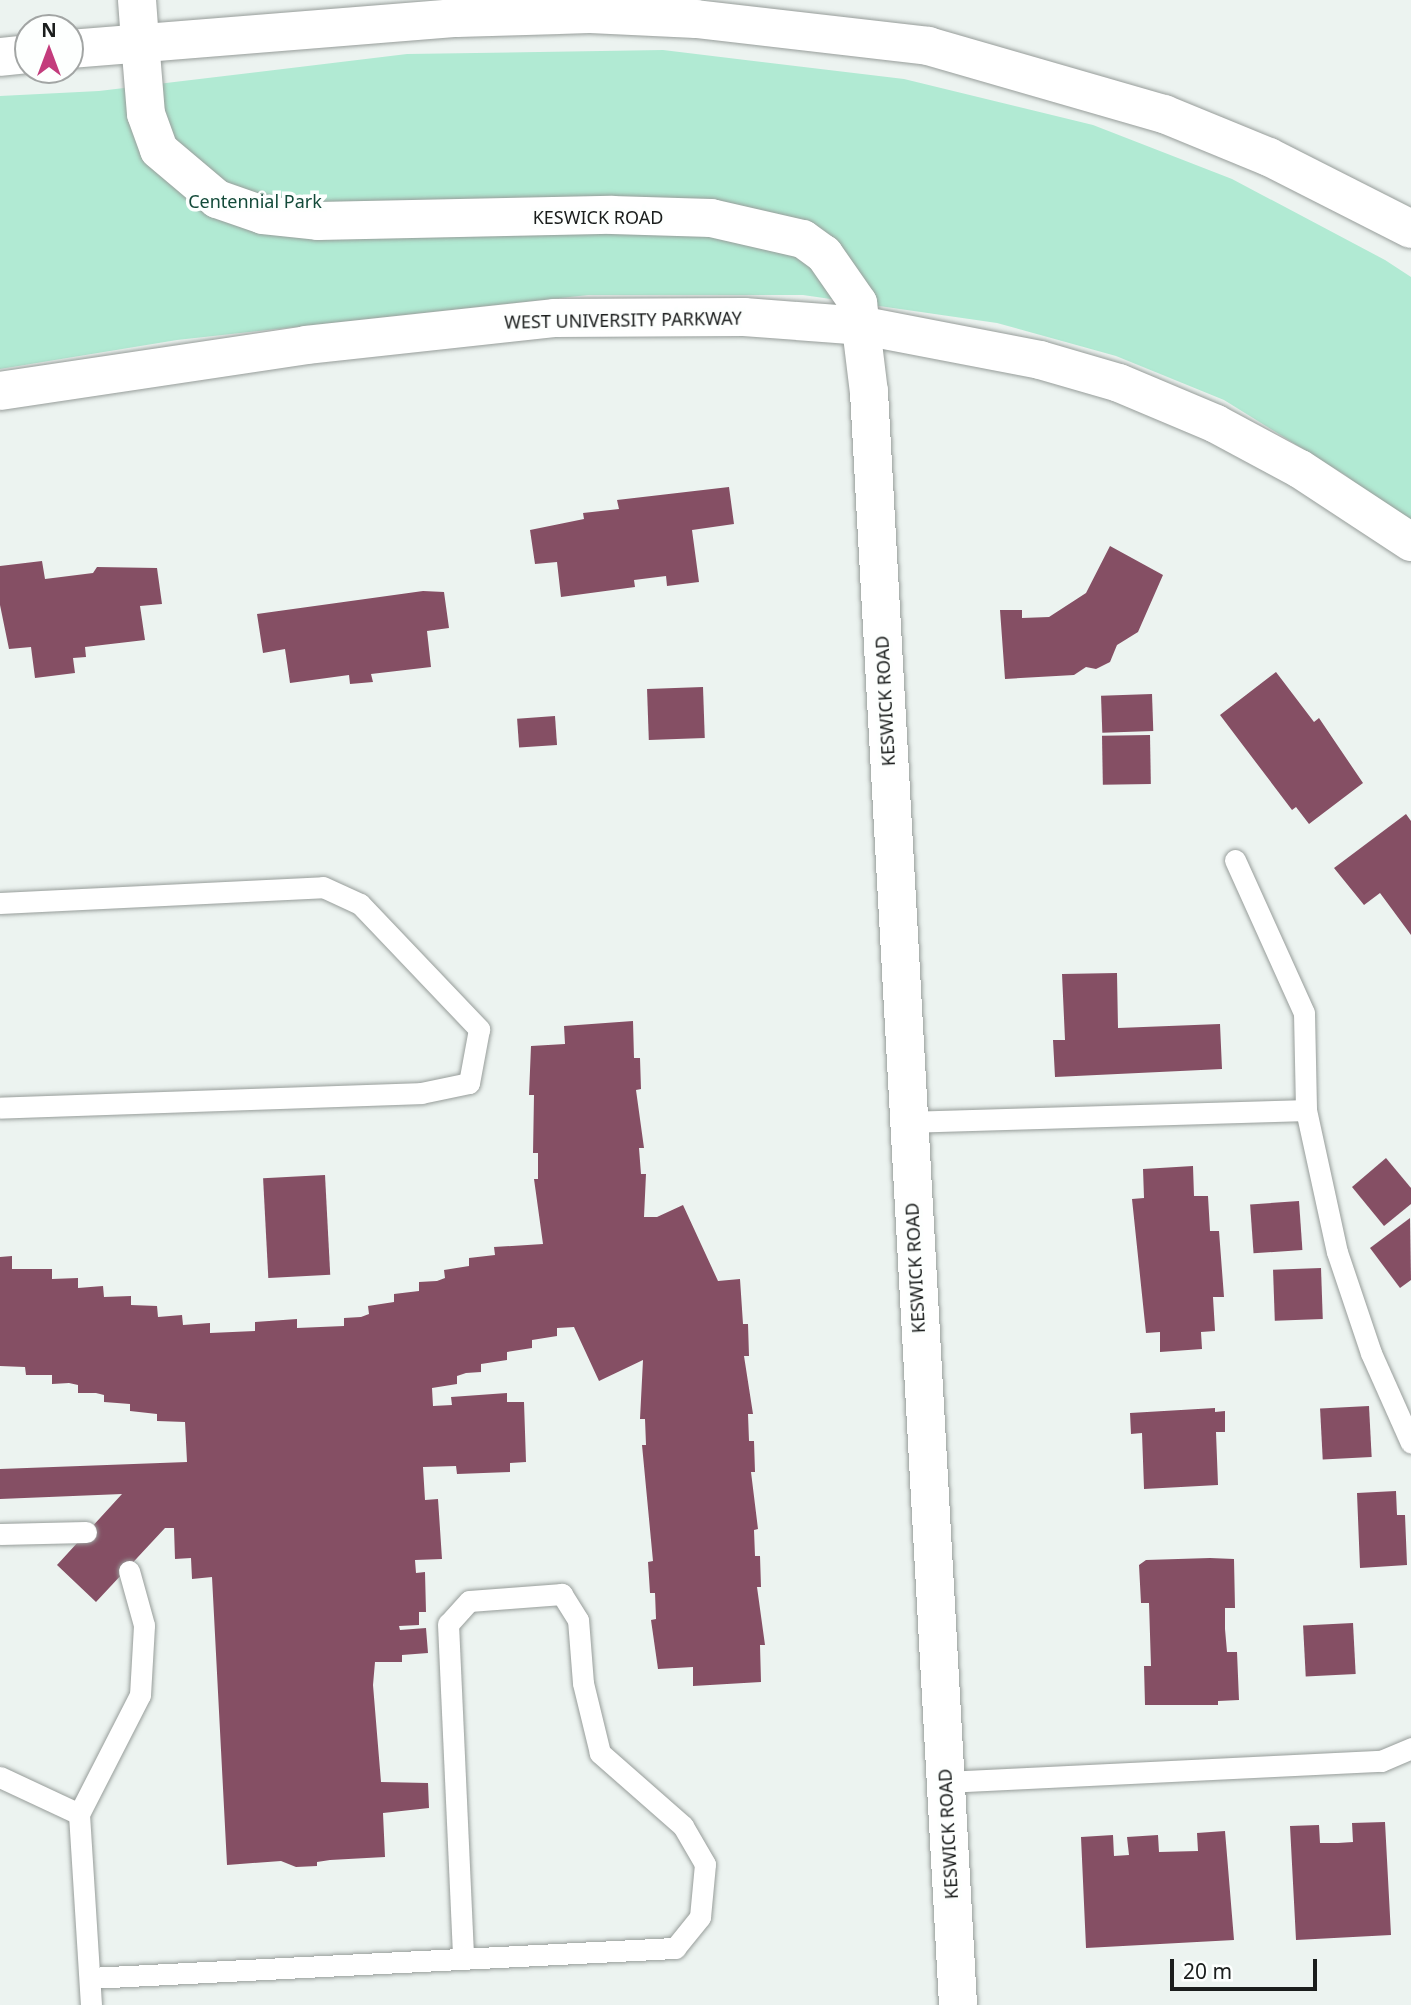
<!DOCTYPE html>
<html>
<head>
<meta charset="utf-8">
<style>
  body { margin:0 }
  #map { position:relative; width:1411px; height:2005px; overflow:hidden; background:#ecf3f0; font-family:"Noto Sans",sans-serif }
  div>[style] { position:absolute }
  .green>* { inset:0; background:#b1ead3 }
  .building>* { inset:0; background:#854f64; transform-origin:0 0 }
  .roads { filter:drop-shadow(0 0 2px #979d9a) drop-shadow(0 0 2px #979d9a) }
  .lane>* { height:21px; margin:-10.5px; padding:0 10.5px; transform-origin:10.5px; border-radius:10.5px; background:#fff }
  .street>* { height:38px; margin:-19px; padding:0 19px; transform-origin:19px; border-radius:19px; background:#fff }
  .secondary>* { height:38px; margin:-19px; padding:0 19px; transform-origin:19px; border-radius:19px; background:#fff }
  .primary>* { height:38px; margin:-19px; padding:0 19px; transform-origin:19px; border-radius:19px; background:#fff }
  span { translate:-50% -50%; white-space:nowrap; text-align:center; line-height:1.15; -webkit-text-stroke:7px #fdfffe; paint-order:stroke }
  .park-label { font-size:18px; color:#134a39 }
  .street-label { font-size:18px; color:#1a1d1c }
  .north { position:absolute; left:14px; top:14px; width:70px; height:70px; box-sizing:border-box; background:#fdfffe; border:2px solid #a2a5a4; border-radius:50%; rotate:0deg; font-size:19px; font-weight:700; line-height:28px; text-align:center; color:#1a1d1c }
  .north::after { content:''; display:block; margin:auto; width:24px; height:32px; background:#c33c7c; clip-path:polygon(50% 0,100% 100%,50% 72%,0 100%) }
  .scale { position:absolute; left:1170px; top:1959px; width:147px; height:32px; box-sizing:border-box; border:4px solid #1a1d1c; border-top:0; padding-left:9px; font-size:21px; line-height:24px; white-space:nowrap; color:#1a1d1c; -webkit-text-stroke:5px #fdfffe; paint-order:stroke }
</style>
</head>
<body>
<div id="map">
  <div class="green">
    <div style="clip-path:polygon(663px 50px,904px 79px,1093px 125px,1232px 179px,1385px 260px,1411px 277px,1411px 525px,1345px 475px,1224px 400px,1116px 356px,997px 323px,803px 295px,588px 295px,177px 340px,0 369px,0 96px,99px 91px,407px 54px)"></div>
  </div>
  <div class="building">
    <div style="clip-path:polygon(729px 487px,734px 524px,692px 530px,699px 582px,667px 586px,666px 576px,634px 580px,635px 587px,561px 597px,557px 562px,535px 564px,530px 530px,584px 519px,583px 513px,619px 509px,617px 500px)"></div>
    <div style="clip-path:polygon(1110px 546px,1163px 575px,1138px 632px,1117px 645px,1110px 662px,1096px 669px,1086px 667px,1074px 675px,1005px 679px,1000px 610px,1022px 610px,1022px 618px,1049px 617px,1086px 593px)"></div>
    <div style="clip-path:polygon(42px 561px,45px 579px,93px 573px,97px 567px,157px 568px,162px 604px,140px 606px,145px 640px,85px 647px,86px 657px,73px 658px,75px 673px,35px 678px,31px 647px,9px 649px,0 605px,0 566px)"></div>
    <div style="clip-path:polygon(423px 591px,444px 592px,449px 628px,427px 631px,431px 667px,371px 674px,373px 682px,350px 684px,349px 675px,290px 683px,285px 649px,263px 653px,257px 614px)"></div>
    <div style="clip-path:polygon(1276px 672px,1314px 722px,1319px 718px,1363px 783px,1309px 824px,1296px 807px,1292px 810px,1220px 715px)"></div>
    <div style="left:703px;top:687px;width:51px;height:56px;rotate:88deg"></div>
    <div style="left:1152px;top:694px;width:37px;height:51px;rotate:88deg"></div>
    <div style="left:555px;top:716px;width:29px;height:38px;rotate:86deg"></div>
    <div style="left:1150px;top:735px;width:49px;height:48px;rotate:89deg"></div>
    <div style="clip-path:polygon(1406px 814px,1411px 821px,1411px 935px,1380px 893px,1364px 905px,1334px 868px)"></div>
    <div style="clip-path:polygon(1117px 973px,1118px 1028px,1220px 1024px,1222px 1069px,1055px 1077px,1053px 1040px,1065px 1040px,1062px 974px)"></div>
    <div style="clip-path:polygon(633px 1021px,634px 1058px,640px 1058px,641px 1089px,636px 1090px,644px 1148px,639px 1148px,641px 1174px,646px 1174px,644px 1217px,657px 1217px,683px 1205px,718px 1281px,740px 1279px,743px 1324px,748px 1324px,749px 1356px,744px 1356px,753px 1414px,748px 1414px,749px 1441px,754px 1441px,755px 1472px,751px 1472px,758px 1529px,754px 1530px,755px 1556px,760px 1556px,761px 1587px,757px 1587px,765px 1645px,760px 1645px,761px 1682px,693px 1686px,693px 1667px,658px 1669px,651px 1620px,656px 1619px,655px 1593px,650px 1593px,648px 1562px,653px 1561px,642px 1445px,646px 1445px,645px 1419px,640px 1419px,643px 1360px,599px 1381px,574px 1327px,557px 1328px,557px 1336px,532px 1340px,532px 1348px,507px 1352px,507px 1360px,481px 1364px,481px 1372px,466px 1373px,457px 1376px,457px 1384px,432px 1388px,433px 1406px,452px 1405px,451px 1397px,507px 1393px,507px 1402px,524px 1402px,526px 1462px,510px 1463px,510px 1472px,457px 1474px,456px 1466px,423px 1467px,425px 1500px,438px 1499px,442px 1559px,415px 1560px,416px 1573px,425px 1572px,426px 1612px,419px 1612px,419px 1625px,399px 1626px,400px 1630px,426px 1628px,428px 1653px,402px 1655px,402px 1662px,375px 1662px,373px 1685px,381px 1782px,428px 1783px,429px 1808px,383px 1813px,385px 1857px,330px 1860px,317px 1862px,317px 1866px,296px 1867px,281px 1861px,227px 1865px,212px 1577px,192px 1579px,191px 1558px,175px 1559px,174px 1528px,165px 1528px,96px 1602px,57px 1565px,122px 1494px,0 1499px,0 1469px,187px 1462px,185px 1422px,157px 1421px,157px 1414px,130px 1411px,130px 1404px,104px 1402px,104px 1395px,96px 1393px,78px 1393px,78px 1385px,69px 1383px,52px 1384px,52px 1375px,26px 1375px,25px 1367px,0 1366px,0 1257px,12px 1256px,12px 1269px,52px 1269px,52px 1279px,78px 1278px,78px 1288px,103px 1286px,104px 1297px,131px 1296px,131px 1305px,157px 1306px,158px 1317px,182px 1315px,183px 1325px,210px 1323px,210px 1333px,255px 1331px,255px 1322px,297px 1319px,297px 1328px,344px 1326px,344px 1318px,361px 1317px,369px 1314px,368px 1306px,394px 1302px,394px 1294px,419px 1291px,419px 1282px,437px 1281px,445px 1278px,444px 1270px,469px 1266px,469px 1258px,495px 1255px,494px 1247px,543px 1244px,534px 1179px,538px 1179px,538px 1153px,533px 1153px,534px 1095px,529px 1095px,531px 1046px,565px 1044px,564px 1026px)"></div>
    <div style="clip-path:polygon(1386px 1158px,1411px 1188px,1411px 1204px,1384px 1226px,1352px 1187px)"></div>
    <div style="clip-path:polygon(1193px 1166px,1194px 1196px,1208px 1196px,1210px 1231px,1219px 1231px,1224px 1297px,1213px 1297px,1215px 1331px,1201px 1332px,1202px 1349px,1160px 1352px,1160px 1332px,1146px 1333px,1132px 1199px,1144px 1198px,1143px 1169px)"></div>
    <div style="left:325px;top:1175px;width:100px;height:62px;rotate:87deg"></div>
    <div style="left:1299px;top:1201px;width:49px;height:49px;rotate:86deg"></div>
    <div style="clip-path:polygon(1410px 1218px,1411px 1280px,1400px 1288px,1370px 1248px)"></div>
    <div style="left:1321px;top:1268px;width:51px;height:48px;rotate:88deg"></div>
    <div style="left:1369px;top:1406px;width:51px;height:49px;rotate:87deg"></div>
    <div style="clip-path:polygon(1215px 1408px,1215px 1412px,1225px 1411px,1225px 1432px,1216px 1432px,1218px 1485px,1144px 1489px,1142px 1433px,1131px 1434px,1130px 1413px)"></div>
    <div style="clip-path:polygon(1396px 1491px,1397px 1515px,1405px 1515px,1407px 1565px,1360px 1568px,1357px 1493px)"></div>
    <div style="clip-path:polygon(1210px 1558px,1234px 1559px,1235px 1608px,1225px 1608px,1225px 1629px,1227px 1652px,1237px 1652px,1239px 1700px,1218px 1701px,1218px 1705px,1145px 1705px,1144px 1666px,1151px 1666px,1149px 1603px,1141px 1603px,1139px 1565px,1146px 1560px)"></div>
    <div style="left:1353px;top:1623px;width:51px;height:50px;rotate:87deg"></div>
    <div style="clip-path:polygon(1385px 1822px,1391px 1935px,1296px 1940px,1290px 1826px,1319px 1825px,1320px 1843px,1338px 1843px,1353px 1842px,1352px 1823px)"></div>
    <div style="clip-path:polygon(1225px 1831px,1234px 1940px,1086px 1948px,1081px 1837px,1113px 1835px,1114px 1856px,1129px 1855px,1127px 1837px,1158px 1835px,1159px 1852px,1198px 1851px,1197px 1833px)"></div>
  </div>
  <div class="roads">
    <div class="lane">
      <div style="left:1235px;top:860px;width:168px;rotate:65.7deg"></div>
      <div style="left:1304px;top:1013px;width:97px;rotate:88.8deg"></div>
      <div style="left:1306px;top:1110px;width:145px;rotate:77.7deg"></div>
      <div style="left:1337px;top:1252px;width:107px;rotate:71.4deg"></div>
      <div style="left:1371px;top:1353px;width:98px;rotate:66deg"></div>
      <div style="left:0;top:903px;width:323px;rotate:-2.8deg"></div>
      <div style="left:323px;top:887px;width:41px;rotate:24.7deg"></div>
      <div style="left:360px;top:904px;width:173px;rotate:46.4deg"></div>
      <div style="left:479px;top:1029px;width:55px;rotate:100.5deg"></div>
      <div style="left:469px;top:1083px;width:49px;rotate:168.2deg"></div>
      <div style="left:421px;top:1093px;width:421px;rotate:178deg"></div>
      <div style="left:907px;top:1122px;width:399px;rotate:-1.7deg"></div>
      <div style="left:0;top:1534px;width:86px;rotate:-1.3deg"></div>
      <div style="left:0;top:1777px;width:87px;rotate:25.1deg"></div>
      <div style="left:945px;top:1782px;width:437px;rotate:-2.8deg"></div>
      <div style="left:1381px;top:1761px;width:33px;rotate:-23deg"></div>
      <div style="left:90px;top:1978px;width:586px;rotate:-2.94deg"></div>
      <div style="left:675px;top:1948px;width:40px;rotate:-51deg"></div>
      <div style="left:700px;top:1917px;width:53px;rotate:-84.6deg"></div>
      <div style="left:705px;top:1864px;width:44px;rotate:-120.1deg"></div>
      <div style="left:683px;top:1826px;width:111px;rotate:-138.7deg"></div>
      <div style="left:600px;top:1753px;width:72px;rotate:-103.7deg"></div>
      <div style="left:583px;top:1683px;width:63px;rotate:-94.5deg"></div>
      <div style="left:578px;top:1620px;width:31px;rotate:-122deg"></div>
      <div style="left:562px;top:1594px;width:93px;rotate:175.7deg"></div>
      <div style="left:469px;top:1601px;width:31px;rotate:132deg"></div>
      <div style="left:448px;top:1624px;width:333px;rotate:87.4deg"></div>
      <div style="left:91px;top:2005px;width:191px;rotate:-93.6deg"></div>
      <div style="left:79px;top:1814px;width:134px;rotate:-62.9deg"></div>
      <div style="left:140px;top:1695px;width:70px;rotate:-86.7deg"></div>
      <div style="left:144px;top:1625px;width:56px;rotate:-105.5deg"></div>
    </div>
    <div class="street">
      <div style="left:137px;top:0;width:41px;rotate:85.8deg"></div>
    </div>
    <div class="secondary">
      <div style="left:140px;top:41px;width:73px;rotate:85.3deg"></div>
      <div style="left:146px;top:114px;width:38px;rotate:70deg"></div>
      <div style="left:159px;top:150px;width:76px;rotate:40.2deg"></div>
      <div style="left:217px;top:199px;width:49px;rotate:19.2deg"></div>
      <div style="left:263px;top:215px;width:55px;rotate:6.2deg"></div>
      <div style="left:318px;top:221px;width:294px;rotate:-1.2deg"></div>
      <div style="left:612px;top:215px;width:99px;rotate:1.7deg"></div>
      <div style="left:711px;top:218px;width:94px;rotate:12.9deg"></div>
      <div style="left:803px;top:239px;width:26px;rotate:36deg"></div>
      <div style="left:824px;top:254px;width:60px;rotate:55.2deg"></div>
      <div style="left:858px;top:303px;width:90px;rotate:83deg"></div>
      <div style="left:869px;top:392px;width:1615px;rotate:86.84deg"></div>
    </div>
    <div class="primary">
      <div style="left:70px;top:49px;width:388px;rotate:-4.6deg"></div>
      <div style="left:457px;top:18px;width:133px;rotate:-1.7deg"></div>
      <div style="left:590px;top:14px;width:106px;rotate:2.7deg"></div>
      <div style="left:696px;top:19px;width:234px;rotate:6.6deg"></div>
      <div style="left:928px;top:46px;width:246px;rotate:16.1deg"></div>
      <div style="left:1164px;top:114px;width:113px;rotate:22.3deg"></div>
      <div style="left:1269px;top:157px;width:159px;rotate:26.9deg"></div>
      <div style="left:0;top:57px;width:28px;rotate:-6deg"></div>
      <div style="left:0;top:391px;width:309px;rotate:-8.5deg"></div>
      <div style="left:306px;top:345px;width:249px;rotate:-6.2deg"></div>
      <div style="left:554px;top:318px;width:190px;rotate:-0.3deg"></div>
      <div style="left:744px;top:317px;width:120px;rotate:4.3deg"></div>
      <div style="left:864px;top:326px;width:179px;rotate:10.9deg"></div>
      <div style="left:1040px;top:360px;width:82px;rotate:16.2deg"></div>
      <div style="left:1119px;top:383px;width:105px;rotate:22.9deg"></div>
      <div style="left:1216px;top:424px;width:95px;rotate:28.2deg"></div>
      <div style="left:1300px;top:469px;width:133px;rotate:33.3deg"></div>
    </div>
  </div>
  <div class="park-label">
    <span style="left:255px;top:201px">Centennial Park</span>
  </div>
  <div class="street-label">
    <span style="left:598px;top:217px">KESWICK ROAD</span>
    <span style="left:623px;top:320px;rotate:-1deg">WEST UNIVERSITY PARKWAY</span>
    <span style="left:885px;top:701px;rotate:-93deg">KESWICK ROAD</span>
    <span style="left:915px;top:1268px;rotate:-93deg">KESWICK ROAD</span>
    <span style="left:948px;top:1834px;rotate:-93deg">KESWICK ROAD</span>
  </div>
  <div class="north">N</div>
  <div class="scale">20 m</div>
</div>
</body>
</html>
